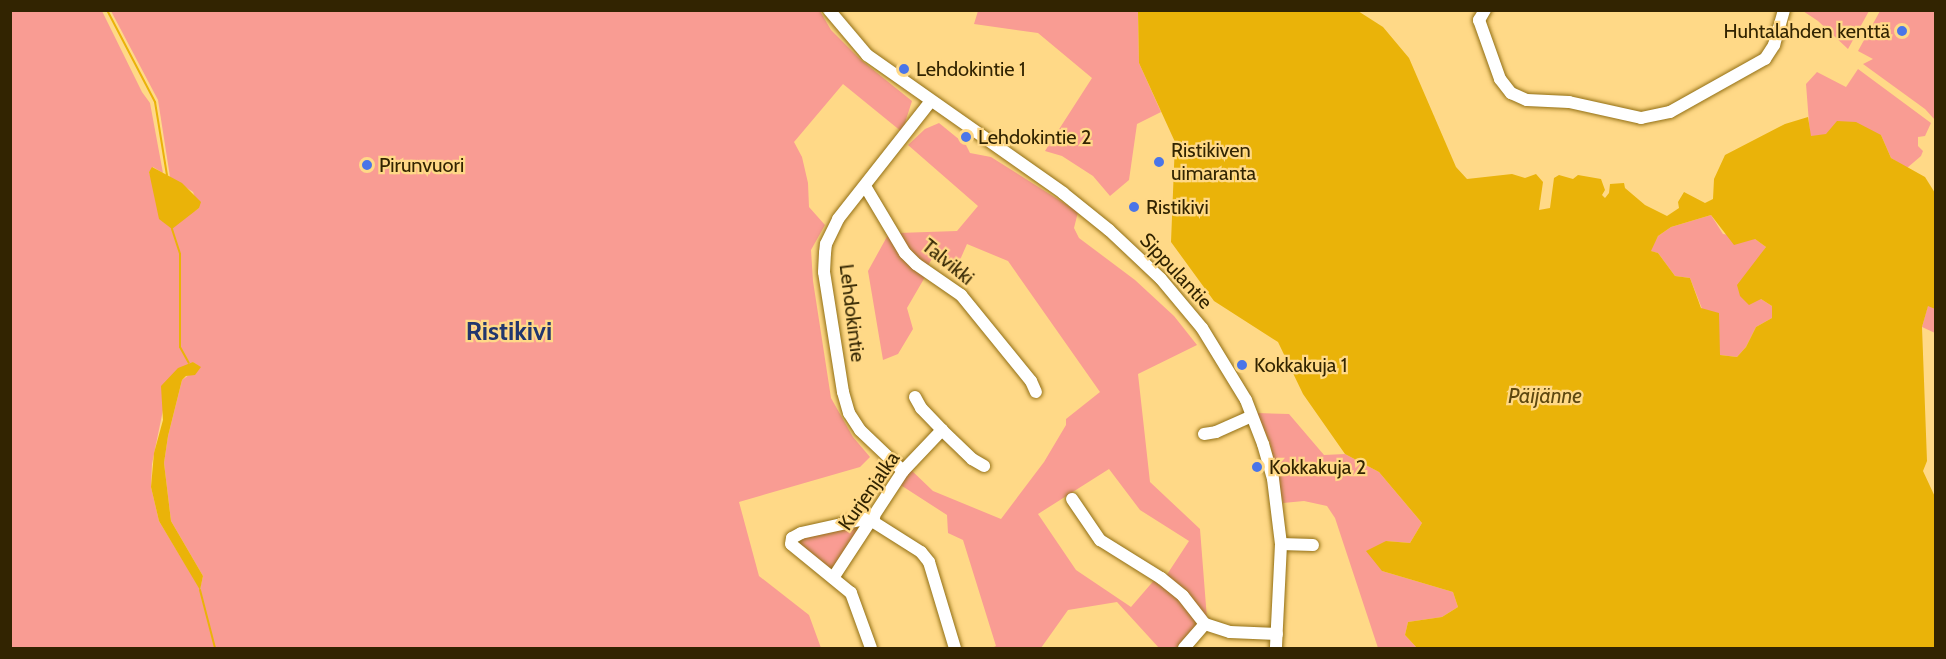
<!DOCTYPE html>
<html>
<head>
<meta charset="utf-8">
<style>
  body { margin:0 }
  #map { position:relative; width:1946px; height:659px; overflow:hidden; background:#ffd987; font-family:Cabin,sans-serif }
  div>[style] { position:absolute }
  .green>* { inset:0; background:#f99c93 }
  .water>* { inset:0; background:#eab309 }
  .stream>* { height:2px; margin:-1px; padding:0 1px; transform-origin:1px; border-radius:1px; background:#eab309 }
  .roads { filter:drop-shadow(0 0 2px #926f14) drop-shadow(0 0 2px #926f14) }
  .minor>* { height:12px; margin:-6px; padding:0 6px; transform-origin:6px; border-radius:6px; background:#fff }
  .dots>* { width:16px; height:16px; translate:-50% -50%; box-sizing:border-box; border:3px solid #ffd987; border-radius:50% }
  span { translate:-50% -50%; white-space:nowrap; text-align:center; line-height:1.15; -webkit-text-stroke:4.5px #ffd987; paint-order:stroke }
  .poi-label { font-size:20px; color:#322401 }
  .right { translate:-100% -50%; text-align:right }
  .left { translate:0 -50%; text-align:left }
  .street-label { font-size:20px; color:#322401 }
  .water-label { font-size:21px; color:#5e480f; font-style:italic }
  .district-label { font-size:26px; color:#21366e; font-weight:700 }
  .frame { position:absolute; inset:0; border:12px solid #322401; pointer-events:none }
</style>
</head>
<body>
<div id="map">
  <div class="green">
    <div style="clip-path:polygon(evenodd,10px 11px,102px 11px,142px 92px,150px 103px,163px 173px,153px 167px,149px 172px,154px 189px,193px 212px,199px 208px,193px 192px,170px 177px,158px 100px,111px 11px,820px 11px,831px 30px,861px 60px,912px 101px,902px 132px,843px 84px,794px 142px,802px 157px,808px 183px,809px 207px,825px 225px,811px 250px,813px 281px,831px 398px,853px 437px,870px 457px,860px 467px,739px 502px,759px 576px,809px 615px,821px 648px,11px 648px,10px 11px,193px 362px,200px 367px,182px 380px,168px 436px,164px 463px,171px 521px,203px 576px,200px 589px,159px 521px,151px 487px,152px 464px,163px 410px,193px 362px)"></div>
    <div style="clip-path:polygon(978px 11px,1138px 11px,1139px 63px,1161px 112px,1137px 124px,1129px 180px,1110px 196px,1093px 176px,1062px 156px,1045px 151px,1092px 78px,1038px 33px,974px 24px)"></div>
    <div style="clip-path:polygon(1803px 11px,1869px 11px,1848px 49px,1818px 21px)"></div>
    <div style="clip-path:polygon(1880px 11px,1935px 11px,1935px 120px,1925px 109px,1863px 64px,1873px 59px,1858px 51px)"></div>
    <div style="clip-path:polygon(1858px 69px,1931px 123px,1925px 136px,1918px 137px,1918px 146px,1923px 151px,1921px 156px,1907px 168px,1891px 158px,1881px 135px,1810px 136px,1806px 84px,1817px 72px,1846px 87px)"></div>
    <div style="clip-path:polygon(939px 123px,966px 145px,970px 153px,991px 157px,1078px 212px,1074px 228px,1079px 238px,1135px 280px,1174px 316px,1197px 345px,1138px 374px,1150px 482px,1200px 529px,1207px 619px,1166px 576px,1189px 541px,1140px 510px,1109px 469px,1038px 514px,1076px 570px,1131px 607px,1156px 578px,1180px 599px,1199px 625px,1176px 648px,1159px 648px,1117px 602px,1068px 610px,1041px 648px,992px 648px,996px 646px,963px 540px,948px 533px,947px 515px,899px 484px,909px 468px,933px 491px,1001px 519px,1044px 462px,1066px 425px,1066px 419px,1100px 392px,1008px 261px,967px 244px,956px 269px,933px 257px,927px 267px,909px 250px,898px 233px,957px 231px,978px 206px,908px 145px,925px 129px)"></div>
    <div style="clip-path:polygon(1711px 215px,1723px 234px,1755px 239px,1766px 247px,1748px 274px,1761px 299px,1772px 306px,1772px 318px,1756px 327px,1746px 347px,1737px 357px,1720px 355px,1690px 278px,1675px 276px,1658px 253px,1650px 251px,1658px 236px,1671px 227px)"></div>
    <div style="clip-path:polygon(889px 233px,925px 277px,907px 308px,913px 329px,898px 354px,883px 360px,868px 271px)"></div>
    <div style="clip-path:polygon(1928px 305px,1935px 309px,1935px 333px,1922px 327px)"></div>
    <div style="clip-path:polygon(1257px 413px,1289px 414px,1324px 455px,1345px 454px,1379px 472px,1422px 523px,1410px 543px,1386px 541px,1382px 571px,1453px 592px,1458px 607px,1442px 617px,1408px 622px,1405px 635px,1417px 648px,1378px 648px,1335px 518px,1327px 506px,1304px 501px,1283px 503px,1270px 443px)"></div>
    <div style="clip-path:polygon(854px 523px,862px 527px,838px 566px,830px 571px,798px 544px,803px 537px)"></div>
  </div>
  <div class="water">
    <div style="clip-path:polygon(evenodd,1138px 11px,1358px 11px,1383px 27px,1409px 58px,1456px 167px,1467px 179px,1512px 174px,1525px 178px,1536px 174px,1543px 182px,1539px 210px,1550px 208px,1554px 178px,1559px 175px,1573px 179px,1578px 175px,1601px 179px,1605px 190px,1602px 195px,1605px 198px,1609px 193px,1610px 184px,1624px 183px,1625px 188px,1645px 205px,1667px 216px,1679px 208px,1678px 202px,1684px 192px,1705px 203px,1713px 199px,1714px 179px,1725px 155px,1785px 124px,1808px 117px,1811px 136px,1826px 134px,1837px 121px,1856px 122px,1881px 135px,1891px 158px,1925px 177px,1935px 193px,1935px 309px,1928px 306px,1922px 327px,1927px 461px,1923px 471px,1936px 499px,1935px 648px,1417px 648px,1405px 635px,1408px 622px,1442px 617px,1458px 607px,1453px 592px,1382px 571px,1366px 551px,1386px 541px,1410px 543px,1422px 523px,1379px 472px,1345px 454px,1303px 394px,1278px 342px,1214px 301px,1171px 242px,1175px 142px,1139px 63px,1138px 11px,1711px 215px,1734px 245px,1755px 239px,1766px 247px,1737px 285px,1740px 296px,1749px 305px,1761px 299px,1772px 306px,1772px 318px,1756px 327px,1746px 347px,1737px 357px,1720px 355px,1719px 313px,1701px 308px,1690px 278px,1675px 276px,1658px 253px,1651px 251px,1658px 236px,1671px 227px,1711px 215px)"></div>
    <div style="clip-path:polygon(152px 167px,182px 183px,201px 202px,199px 208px,172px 229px,159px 219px,149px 172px)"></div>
    <div style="clip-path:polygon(193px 362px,201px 367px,195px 375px,186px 376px,182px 380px,168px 436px,164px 463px,171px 521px,203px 576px,200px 590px,159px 521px,151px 487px,154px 453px,163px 420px,161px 386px,178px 368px)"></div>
  </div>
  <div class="stream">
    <div style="left:107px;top:10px;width:104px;rotate:62.4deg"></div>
    <div style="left:155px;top:102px;width:74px;rotate:80.7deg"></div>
    <div style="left:172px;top:229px;width:26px;rotate:72deg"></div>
    <div style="left:180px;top:254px;width:93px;rotate:90deg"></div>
    <div style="left:180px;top:347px;width:18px;rotate:61deg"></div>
    <div style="left:200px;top:590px;width:60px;rotate:75.5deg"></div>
  </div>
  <div class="roads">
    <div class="minor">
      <div style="left:829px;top:10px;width:59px;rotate:49.8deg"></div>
      <div style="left:867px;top:55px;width:240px;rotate:35.1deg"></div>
      <div style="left:1063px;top:193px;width:59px;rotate:38.8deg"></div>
      <div style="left:1109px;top:230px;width:71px;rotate:43.3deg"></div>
      <div style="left:1161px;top:279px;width:64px;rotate:50.1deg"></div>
      <div style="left:1202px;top:328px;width:84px;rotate:58.6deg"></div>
      <div style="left:1246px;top:400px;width:47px;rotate:68.9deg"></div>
      <div style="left:1263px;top:444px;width:36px;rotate:74deg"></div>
      <div style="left:1273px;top:479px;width:65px;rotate:83deg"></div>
      <div style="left:1281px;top:544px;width:104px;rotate:92.8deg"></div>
      <div style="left:1485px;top:10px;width:12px;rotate:121deg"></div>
      <div style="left:1479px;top:20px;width:63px;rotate:70.4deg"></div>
      <div style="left:1500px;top:79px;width:18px;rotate:52deg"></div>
      <div style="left:1511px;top:93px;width:17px;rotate:24deg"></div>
      <div style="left:1527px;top:100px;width:42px;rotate:2.7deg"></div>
      <div style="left:1569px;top:102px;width:74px;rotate:12.5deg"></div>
      <div style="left:1641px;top:118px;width:30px;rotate:-12deg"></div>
      <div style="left:1670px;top:112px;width:109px;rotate:-29.2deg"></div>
      <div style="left:1765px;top:59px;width:17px;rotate:-57deg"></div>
      <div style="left:1774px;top:45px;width:36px;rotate:-74deg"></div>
      <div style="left:865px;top:186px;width:78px;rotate:59.2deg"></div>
      <div style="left:905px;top:253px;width:16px;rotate:45deg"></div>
      <div style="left:916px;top:264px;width:55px;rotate:34.6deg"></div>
      <div style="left:961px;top:295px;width:111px;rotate:50.9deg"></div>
      <div style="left:1031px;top:381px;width:12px;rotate:66deg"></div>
      <div style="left:915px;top:397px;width:13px;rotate:61deg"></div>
      <div style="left:921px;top:408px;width:30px;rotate:46deg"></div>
      <div style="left:942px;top:430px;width:42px;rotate:44deg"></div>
      <div style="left:972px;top:459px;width:14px;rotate:30deg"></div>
      <div style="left:1204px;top:434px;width:12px;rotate:-9deg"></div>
      <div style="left:1216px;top:432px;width:39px;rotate:-24deg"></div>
      <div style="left:903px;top:471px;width:59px;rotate:-136.4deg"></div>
      <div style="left:860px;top:430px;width:20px;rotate:-123deg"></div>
      <div style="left:849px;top:413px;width:22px;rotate:-106deg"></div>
      <div style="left:843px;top:392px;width:121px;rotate:-99deg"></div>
      <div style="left:824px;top:272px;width:19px;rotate:-87deg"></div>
      <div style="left:825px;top:253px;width:9px;rotate:-84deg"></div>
      <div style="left:826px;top:244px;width:28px;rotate:-64deg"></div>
      <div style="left:838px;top:219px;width:150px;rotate:-51.8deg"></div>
      <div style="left:1072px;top:499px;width:50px;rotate:55.7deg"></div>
      <div style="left:1100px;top:540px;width:72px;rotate:31.9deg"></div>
      <div style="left:1161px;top:578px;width:28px;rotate:39deg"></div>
      <div style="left:1183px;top:596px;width:36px;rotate:52deg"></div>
      <div style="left:1205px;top:624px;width:26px;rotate:18deg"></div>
      <div style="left:1230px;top:632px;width:47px;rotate:2.4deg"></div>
      <div style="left:872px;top:521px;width:58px;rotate:32.3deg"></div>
      <div style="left:921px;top:552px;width:13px;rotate:51deg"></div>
      <div style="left:929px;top:562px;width:90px;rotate:73.2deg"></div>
      <div style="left:1281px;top:544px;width:32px;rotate:2deg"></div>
      <div style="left:833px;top:578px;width:128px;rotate:-56.8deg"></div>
      <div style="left:903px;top:471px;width:57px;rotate:-46.4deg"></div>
      <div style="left:871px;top:648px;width:59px;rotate:-110deg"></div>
      <div style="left:851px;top:593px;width:77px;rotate:-140.8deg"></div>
      <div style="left:791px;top:544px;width:6px;rotate:-81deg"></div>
      <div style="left:792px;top:538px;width:10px;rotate:-29deg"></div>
      <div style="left:801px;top:533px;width:75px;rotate:-12.4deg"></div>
      <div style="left:1184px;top:648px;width:32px;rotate:-49deg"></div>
    </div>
  </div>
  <div class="dots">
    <div style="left:1902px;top:31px;background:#4a75e8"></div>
    <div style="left:904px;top:69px;background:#4a75e8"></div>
    <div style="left:966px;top:137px;background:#4a75e8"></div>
    <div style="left:1159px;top:162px;background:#4a75e8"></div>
    <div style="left:367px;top:165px;background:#4a75e8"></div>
    <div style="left:1134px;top:207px;background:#4a75e8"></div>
    <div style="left:1242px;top:365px;background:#4a75e8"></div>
    <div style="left:1257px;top:467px;background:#4a75e8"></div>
  </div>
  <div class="poi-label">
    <span class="right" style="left:1890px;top:31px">Huhtalahden kenttä</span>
    <span class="left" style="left:916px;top:69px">Lehdokintie 1</span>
    <span class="left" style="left:978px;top:137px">Lehdokintie 2</span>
    <span class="left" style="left:1171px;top:162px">Ristikiven<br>uimaranta</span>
    <span class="left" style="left:379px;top:165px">Pirunvuori</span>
    <span class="left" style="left:1146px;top:207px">Ristikivi</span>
    <span class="left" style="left:1254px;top:365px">Kokkakuja 1</span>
    <span class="left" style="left:1269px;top:467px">Kokkakuja 2</span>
  </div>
  <div class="street-label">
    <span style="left:948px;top:262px;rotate:39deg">Talvikki</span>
    <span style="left:1176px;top:271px;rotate:47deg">Sippulantie</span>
    <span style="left:852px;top:313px;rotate:83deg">Lehdokintie</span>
    <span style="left:869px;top:491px;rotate:-55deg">Kurjenjalka</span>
  </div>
  <div class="water-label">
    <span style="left:1545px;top:396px">Päijänne</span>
  </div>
  <div class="district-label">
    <span style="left:509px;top:332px">Ristikivi</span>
  </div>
  <div class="frame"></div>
</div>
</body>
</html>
